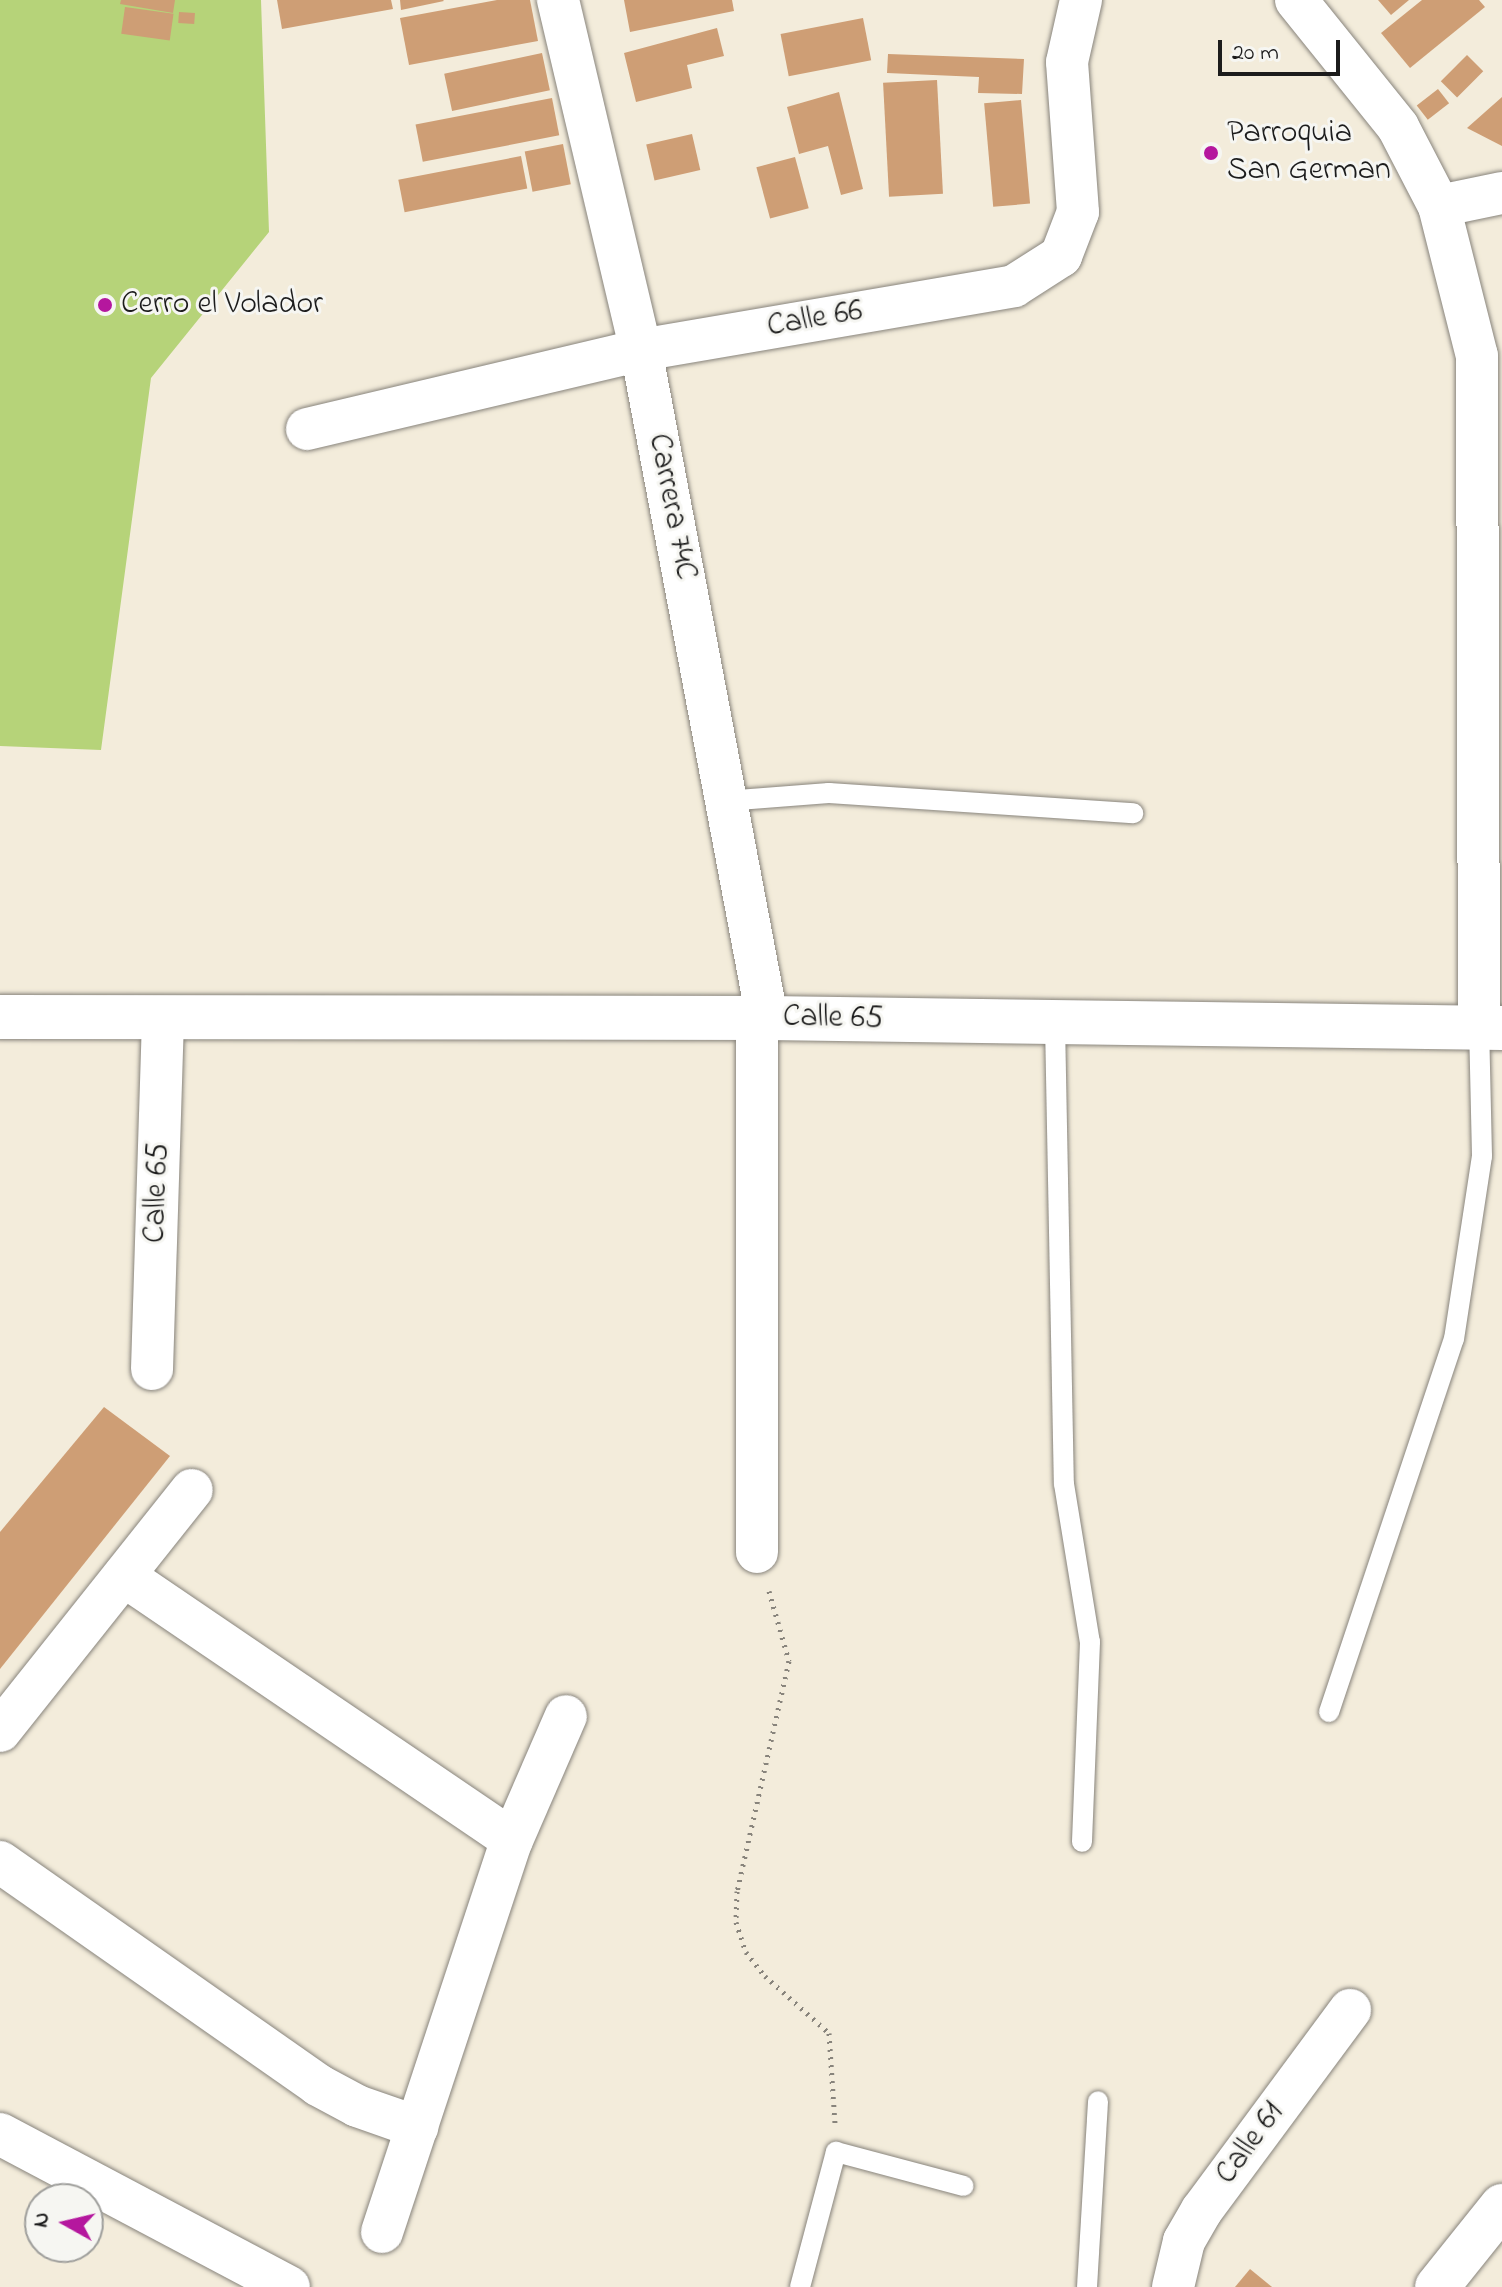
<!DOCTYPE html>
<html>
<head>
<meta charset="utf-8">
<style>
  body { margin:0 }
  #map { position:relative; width:1502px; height:2287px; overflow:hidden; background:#f3ecdb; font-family:"Indie Flower",sans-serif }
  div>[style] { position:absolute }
  .green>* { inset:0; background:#b6d379 }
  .building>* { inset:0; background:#ce9e75; transform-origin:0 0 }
  .path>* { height:5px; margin-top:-2.5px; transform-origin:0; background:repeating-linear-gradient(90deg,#88847c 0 2px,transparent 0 8px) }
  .roads { filter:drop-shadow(0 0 2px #88847c) drop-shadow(0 0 2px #88847c) }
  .service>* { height:20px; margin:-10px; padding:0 10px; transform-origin:10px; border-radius:10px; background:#fff }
  .minor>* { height:42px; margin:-21px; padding:0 21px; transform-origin:21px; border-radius:21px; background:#fff }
  .secondary>* { height:44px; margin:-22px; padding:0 22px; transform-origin:22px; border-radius:22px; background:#fff }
  .trunk>* { height:44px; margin:-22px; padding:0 22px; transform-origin:22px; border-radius:22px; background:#fff }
  .dots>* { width:22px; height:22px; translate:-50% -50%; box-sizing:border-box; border:4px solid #f6f6f2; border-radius:50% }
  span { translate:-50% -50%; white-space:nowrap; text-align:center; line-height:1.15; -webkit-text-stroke:6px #f6f6f2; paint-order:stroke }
  .poi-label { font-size:32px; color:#1c1c1c }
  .left { translate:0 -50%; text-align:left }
  .street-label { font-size:32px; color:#1c1c1c }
  .north { position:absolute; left:24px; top:2183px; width:80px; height:80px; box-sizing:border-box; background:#f6f6f2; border:2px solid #9f9f9c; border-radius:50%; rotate:278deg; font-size:22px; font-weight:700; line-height:32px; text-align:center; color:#1c1c1c }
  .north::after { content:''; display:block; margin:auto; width:28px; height:36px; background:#b5179e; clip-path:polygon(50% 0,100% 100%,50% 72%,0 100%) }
  .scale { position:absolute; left:1218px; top:40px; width:122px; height:36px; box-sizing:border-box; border:4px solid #1c1c1c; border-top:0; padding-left:10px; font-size:24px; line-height:28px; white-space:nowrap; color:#1c1c1c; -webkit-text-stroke:6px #f6f6f2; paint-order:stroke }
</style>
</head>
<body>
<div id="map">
  <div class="green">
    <div style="clip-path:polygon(0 0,261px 0,269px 232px,151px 378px,101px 750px,0 746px)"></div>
  </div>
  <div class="building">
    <div style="clip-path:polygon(121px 0,175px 0,173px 13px,120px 4px)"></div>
    <div style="clip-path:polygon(277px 0,391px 0,393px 9px,282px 29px)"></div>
    <div style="clip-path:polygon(400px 0,443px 0,444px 1px,401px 10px)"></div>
    <div style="clip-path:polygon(497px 0,530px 0,538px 41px,409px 65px,400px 18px)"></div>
    <div style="clip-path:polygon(624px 0,732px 0,734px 11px,630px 32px)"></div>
    <div style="clip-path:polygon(1378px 0,1409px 0,1391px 15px)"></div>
    <div style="clip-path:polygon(1422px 0,1479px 0,1485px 7px,1410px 68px,1381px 33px)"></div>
    <div style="left:125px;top:7px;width:49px;height:27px;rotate:8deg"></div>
    <div style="left:179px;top:12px;width:16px;height:11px;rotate:4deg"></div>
    <div style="left:863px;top:18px;width:43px;height:84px;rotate:79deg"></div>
    <div style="clip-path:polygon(717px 28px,724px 56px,687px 65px,692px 88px,636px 102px,624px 53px)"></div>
    <div style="left:542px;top:53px;width:38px;height:100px;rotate:78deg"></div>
    <div style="clip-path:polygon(888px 54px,1024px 59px,1022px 94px,978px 93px,979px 77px,887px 73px)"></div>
    <div style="left:1467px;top:55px;width:23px;height:37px;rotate:45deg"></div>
    <div style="left:937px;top:80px;width:114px;height:54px;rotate:87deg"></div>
    <div style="left:1438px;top:89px;width:18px;height:27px;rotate:52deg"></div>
    <div style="clip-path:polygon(839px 92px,863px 189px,841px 195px,828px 146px,799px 154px,787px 107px)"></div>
    <div style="clip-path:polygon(1502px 97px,1502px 146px,1467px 128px)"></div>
    <div style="left:552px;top:98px;width:38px;height:139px;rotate:79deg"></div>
    <div style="left:1021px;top:100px;width:104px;height:37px;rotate:85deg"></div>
    <div style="left:692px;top:134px;width:37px;height:47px;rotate:77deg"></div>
    <div style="left:563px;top:144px;width:41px;height:39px;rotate:79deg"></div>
    <div style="left:521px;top:156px;width:33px;height:125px;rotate:79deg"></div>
    <div style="left:795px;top:157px;width:53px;height:40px;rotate:75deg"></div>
    <div style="clip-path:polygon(104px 1407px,170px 1456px,0 1669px,0 1532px)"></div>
    <div style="clip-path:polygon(1250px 2269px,1272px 2287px,1235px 2287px)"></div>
  </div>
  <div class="path">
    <div style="left:769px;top:1591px;width:73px;rotate:74.1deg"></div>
    <div style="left:789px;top:1661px;width:236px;rotate:102.7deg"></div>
    <div style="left:737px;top:1891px;width:31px;rotate:92deg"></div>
    <div style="left:736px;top:1922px;width:32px;rotate:72deg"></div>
    <div style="left:746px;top:1952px;width:31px;rotate:52deg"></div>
    <div style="left:765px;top:1976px;width:86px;rotate:41.7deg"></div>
    <div style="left:829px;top:2033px;width:90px;rotate:86.2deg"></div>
  </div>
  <div class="roads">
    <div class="service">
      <div style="left:725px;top:801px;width:104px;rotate:-4.4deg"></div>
      <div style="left:829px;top:793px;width:305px;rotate:3.8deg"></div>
      <div style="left:1055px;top:1023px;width:461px;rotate:88.9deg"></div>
      <div style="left:1064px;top:1484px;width:160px;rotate:80.7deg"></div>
      <div style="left:1090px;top:1642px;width:200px;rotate:92.3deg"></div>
      <div style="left:1329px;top:1712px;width:393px;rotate:-71.5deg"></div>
      <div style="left:1454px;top:1339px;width:185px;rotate:-81.3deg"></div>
      <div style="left:1482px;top:1156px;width:128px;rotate:-91.3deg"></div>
      <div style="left:800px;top:2287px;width:140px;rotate:-75.1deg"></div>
      <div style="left:836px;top:2152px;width:132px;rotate:14.9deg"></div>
      <div style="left:1087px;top:2287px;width:186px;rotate:-86.6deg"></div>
    </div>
    <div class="minor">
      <div style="left:558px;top:0;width:360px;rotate:76.7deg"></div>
      <div style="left:641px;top:350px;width:680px;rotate:79.32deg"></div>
      <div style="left:1296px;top:0;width:163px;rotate:51.2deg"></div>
      <div style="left:1398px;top:127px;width:89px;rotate:62.6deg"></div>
      <div style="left:1439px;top:206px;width:155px;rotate:75.8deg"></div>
      <div style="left:1477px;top:356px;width:672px;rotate:89.83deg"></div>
      <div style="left:1439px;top:206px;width:64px;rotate:-11.7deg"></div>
      <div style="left:307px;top:429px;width:343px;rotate:-13.3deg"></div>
      <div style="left:641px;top:350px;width:378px;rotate:-9.7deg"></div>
      <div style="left:1014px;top:286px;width:56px;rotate:-32.6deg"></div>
      <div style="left:1061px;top:256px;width:47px;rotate:-68.9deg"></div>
      <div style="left:1078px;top:212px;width:150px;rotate:-94.2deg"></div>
      <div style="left:1067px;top:62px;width:64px;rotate:-77.3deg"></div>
      <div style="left:757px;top:1019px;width:533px;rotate:90deg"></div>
      <div style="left:152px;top:1369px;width:351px;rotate:-88.2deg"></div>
      <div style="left:124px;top:1576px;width:469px;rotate:34.2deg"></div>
      <div style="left:0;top:1731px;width:308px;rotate:-51.5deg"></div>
      <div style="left:0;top:1862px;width:388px;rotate:35deg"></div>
      <div style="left:318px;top:2085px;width:44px;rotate:28.3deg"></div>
      <div style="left:357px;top:2106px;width:64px;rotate:19.3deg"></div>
      <div style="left:0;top:2134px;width:327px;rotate:27.9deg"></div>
      <div style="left:382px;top:2232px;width:413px;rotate:-71.7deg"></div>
      <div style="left:512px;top:1840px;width:135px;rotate:-66.5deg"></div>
      <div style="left:1173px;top:2287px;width:47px;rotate:-76.6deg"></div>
      <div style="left:1184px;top:2241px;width:36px;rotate:-60deg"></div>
      <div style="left:1202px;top:2210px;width:249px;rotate:-53.5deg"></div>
    </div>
    <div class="secondary">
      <div style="left:0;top:1017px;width:767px;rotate:0.07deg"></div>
      <div style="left:767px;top:1018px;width:735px;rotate:0.78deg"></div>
    </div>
    <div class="trunk">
      <div style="left:1437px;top:2287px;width:104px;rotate:-51.3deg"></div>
    </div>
  </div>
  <div class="dots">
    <div style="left:1211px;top:153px;background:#b5179e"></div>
    <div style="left:105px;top:305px;background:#b5179e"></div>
  </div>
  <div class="poi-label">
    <span class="left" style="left:1227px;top:153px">Parroquia<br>San German</span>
    <span class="left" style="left:121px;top:305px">Cerro el Volador</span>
  </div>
  <div class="street-label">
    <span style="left:815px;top:320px;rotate:-10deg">Calle 66</span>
    <span style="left:671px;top:507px;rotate:79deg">Carrera 74C</span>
    <span style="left:833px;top:1019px;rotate:1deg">Calle 65</span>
    <span style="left:158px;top:1193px;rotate:-88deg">Calle 65</span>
    <span style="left:1251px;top:2144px;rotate:-54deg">Calle 61</span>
  </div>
  <div class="north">N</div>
  <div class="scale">20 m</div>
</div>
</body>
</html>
